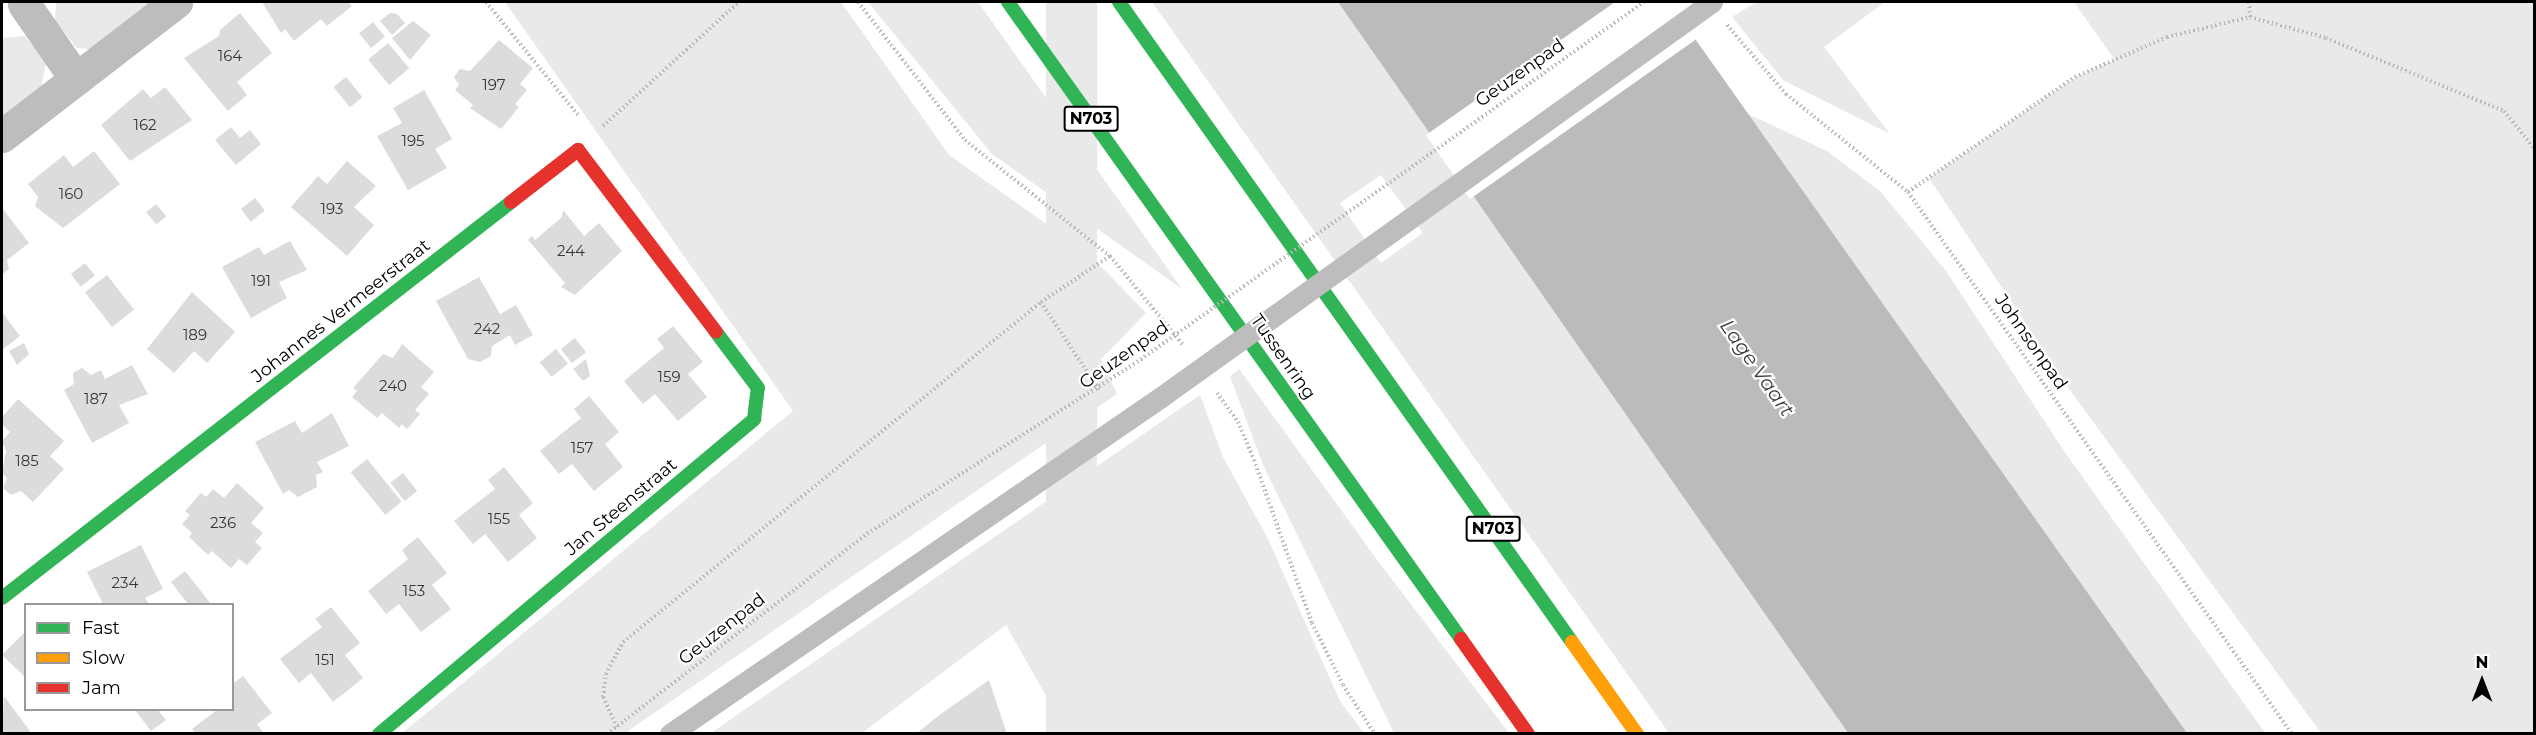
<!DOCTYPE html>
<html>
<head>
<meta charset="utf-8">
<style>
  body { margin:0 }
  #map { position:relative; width:2536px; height:735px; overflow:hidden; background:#fff; font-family:Montserrat,sans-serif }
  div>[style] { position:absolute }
  .green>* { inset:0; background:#e9e9e9; transform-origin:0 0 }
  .water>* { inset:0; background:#bbb }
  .pier>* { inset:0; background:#fff }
  .building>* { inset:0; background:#dcdcdc; transform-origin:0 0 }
  .path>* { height:4px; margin-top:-2px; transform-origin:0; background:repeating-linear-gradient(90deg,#b8b8b8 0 1.5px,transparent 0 4.5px) }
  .lane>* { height:21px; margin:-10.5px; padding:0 10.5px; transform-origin:10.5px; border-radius:10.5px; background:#bdbdbd }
  .street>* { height:33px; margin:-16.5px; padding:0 16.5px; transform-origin:16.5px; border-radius:16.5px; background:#bdbdbd }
  .fast>* { height:14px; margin:-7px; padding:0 7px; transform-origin:7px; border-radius:7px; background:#30b455 }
  .slow>* { height:14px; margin:-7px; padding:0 7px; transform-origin:7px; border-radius:7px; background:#ff9f0a }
  .jam>* { height:14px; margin:-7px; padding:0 7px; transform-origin:7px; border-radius:7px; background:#e5322d }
  .path-bridge>* { height:4px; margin-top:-2px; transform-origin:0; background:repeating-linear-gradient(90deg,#b8b8b8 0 1.5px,transparent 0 4.5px) }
  .lane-bridge>* { height:21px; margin:-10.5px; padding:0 10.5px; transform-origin:10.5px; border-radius:10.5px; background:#bdbdbd }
  span { translate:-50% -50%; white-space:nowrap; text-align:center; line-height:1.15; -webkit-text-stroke:4.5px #fff; paint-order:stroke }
  .number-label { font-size:15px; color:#373737 }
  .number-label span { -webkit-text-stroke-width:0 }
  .shield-label span { padding:2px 4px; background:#fff; border:2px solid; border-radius:4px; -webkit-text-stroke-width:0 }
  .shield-label { font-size:16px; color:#000; font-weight:700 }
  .street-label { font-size:18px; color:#000 }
  .water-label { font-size:20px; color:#3f3f3f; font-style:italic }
  .frame { position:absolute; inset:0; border:3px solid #000; pointer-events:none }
  .legend { position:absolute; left:24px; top:603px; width:210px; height:108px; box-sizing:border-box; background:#fff; border:2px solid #999; margin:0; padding:8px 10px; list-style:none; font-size:18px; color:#000 }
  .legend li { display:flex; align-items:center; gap:12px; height:30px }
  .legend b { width:30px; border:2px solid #999 }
  .north { position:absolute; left:2452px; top:651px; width:60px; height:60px; -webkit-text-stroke:4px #fff; paint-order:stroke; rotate:0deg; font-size:16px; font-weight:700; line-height:24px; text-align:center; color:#000 }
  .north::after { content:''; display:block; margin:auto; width:21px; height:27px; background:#000; clip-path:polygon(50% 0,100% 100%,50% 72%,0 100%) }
</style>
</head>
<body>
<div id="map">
  <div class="green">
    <div style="clip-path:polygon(56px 2px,160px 2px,99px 50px,77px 48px,55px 21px)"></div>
    <div style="clip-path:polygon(505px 2px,841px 2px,949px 155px,1090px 255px,1146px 313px,1101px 359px,1117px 394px,625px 733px,401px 734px,793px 411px)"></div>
    <div style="clip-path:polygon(868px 2px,978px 2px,1182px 289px,992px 154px)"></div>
    <div style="left:1046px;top:2px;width:51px;height:893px"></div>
    <div style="clip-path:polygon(evenodd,1152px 2px,1338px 2px,1848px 733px,1669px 733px,1152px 2px,1381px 175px,1423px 233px,1381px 263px,1340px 203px,1381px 175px)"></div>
    <div style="clip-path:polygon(1756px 2px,1885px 2px,1824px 47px,1890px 134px,1783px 80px,1732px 17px)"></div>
    <div style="clip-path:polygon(2074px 2px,2534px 2px,2534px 733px,2321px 733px,2072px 393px,1929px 178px,2076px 77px,2115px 60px)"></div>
    <div style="clip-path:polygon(25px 36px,46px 62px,41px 88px,2px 117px,2px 38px)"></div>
    <div style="clip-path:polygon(1748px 114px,1827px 151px,1881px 192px,1946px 271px,2064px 451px,2265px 733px,2187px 733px)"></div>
    <div style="clip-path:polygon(1239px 369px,1375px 557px,1509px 733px,1394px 733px,1263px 465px,1230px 376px)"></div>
    <div style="clip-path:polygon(1200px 395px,1223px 457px,1268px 539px,1340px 701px,1364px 733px,1067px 733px,1006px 625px,862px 733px,711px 733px)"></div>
  </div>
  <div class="water">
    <div style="clip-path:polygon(1338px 2px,1669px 2px,2187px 733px,1848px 733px)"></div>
  </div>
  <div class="pier">
    <div style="clip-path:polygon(1615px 2px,1672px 2px,1698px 38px,1470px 199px,1426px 135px)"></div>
  </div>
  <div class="building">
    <div style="clip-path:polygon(262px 2px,348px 2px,352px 6px,327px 26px,321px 19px,294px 41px,285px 29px,281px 33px)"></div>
    <div style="clip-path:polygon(240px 13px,272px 53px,237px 82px,247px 95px,228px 111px,184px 58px,219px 36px,220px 30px)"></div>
    <div style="clip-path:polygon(390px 13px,397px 14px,405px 23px,392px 35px,380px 21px)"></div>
    <div style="clip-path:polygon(413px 21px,431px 35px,410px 60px,392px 38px)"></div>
    <div style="left:373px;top:22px;width:19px;height:18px;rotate:51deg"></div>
    <div style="clip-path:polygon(499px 40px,533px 68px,520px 84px,527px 90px,515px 104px,519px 107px,501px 129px,470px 108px,473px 105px,455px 90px,459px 85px,454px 77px,460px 69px,470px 71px)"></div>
    <div style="left:388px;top:43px;width:33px;height:26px;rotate:50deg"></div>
    <div style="left:346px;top:77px;width:26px;height:16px;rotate:51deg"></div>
    <div style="clip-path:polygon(165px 87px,192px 120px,130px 161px,101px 125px,143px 89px,151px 98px)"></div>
    <div style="clip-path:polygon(424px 90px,452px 139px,435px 149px,447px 168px,408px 190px,377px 136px,402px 123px,393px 108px)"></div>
    <div style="clip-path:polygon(231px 127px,240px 138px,250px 130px,261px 144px,236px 165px,215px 140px)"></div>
    <div style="clip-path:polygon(94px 151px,120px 184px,63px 228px,35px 206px,38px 197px,28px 184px,64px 155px,73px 167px)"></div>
    <div style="clip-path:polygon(347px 161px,376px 186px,354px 207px,374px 225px,347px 256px,291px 207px,318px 176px,327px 184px)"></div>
    <div style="left:255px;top:198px;width:16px;height:18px;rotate:52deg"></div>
    <div style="left:156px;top:204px;width:16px;height:13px;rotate:50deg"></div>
    <div style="clip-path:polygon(2px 208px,29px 243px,7px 260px,9px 269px,2px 275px)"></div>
    <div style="clip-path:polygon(563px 210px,584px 236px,599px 223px,622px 251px,575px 295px,561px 287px,565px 283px,528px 240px,532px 236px,535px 240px,562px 217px)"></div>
    <div style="clip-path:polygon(290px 241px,307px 270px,279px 282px,287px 298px,251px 318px,222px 267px,259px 247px,264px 255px)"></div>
    <div style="left:85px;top:263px;width:16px;height:18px;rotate:52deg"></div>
    <div style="left:107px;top:275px;width:44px;height:28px;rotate:52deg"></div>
    <div style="clip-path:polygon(479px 277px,500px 314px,516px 305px,533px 335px,515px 345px,510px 335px,492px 346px,491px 356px,480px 362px,468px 359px,436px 301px)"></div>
    <div style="clip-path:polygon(192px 292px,235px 332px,207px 363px,194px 351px,174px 373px,147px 349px)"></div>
    <div style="clip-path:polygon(2px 312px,20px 336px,2px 350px)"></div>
    <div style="clip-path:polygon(673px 326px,703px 362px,688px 374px,707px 397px,678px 421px,655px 394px,643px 404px,624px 381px,664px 348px,657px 339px)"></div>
    <div style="left:575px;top:338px;width:18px;height:18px;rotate:52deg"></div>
    <div style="clip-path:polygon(24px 343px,29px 354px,17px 365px,9px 351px)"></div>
    <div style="clip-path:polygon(402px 344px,434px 372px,421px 387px,429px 394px,415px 410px,420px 414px,407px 429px,402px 424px,399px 428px,382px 413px,377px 418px,352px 397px,357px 391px,353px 388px,383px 354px,393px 358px)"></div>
    <div style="left:556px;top:349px;width:19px;height:21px;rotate:51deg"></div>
    <div style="clip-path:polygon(586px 359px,590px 376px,583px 381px,573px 369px)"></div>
    <div style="clip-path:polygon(132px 365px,148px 394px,119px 405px,129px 423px,92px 443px,64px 390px,74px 384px,73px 373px,82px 368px,91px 375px,101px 370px,105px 379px)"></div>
    <div style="clip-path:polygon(589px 396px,619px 432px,605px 444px,623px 467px,594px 491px,572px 464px,559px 474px,540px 451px,581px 418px,574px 409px)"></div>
    <div style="clip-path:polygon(18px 399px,64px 441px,50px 456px,64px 469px,33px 502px,21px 491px,11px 495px,3px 488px,7px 478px,2px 473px,6px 451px,2px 441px,10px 432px,2px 425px,2px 417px)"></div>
    <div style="clip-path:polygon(332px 413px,349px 446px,317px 462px,323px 472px,316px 475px,317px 487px,298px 497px,289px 490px,283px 494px,255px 442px,295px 421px,302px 433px)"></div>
    <div style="left:367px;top:459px;width:55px;height:21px;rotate:51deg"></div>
    <div style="clip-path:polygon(504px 467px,533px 503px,519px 515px,537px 538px,508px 562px,485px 534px,473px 544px,454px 521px,495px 489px,488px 480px)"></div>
    <div style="left:403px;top:473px;width:23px;height:16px;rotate:52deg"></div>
    <div style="clip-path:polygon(237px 483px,264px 508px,251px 523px,263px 533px,255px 542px,262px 548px,247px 565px,239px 559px,231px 568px,212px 551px,208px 555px,189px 537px,192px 533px,182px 524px,190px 515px,185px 511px,201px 493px,206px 497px,213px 489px,224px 498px)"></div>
    <div style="clip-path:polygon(418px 537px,447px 573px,432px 585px,451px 609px,421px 632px,399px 604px,386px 614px,368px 591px,408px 559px,402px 550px)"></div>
    <div style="clip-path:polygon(141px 545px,163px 589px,145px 598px,149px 604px,103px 604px,87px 572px)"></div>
    <div style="clip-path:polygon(185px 571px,211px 604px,188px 604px,171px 582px)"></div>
    <div style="clip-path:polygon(331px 607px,360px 643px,345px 655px,363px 678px,333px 702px,311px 673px,299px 683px,280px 659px,322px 627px,315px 619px)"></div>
    <div style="clip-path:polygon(26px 631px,26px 678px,2px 655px)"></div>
    <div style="clip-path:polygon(243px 676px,272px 713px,257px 724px,264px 734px,196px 734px,192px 729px,217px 710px,232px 710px,232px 684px)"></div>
    <div style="clip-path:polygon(989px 680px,1007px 734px,916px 734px,938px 716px)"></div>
    <div style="clip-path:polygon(4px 696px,30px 731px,26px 734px,2px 734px)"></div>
    <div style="clip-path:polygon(135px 710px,158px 710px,166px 720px,151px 731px)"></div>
  </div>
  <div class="path">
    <div style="left:486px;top:2px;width:146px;rotate:50.8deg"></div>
    <div style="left:858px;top:2px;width:175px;rotate:52.2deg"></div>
    <div style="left:965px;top:140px;width:186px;rotate:38.7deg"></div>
    <div style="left:1110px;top:256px;width:115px;rotate:50.6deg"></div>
    <div style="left:2249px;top:2px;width:15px;rotate:86deg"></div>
    <div style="left:1727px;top:25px;width:91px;rotate:49.5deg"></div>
    <div style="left:1786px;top:94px;width:156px;rotate:38.8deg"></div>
    <div style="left:1908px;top:192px;width:664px;rotate:54.68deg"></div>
    <div style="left:603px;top:126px;width:184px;rotate:-42.4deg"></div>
    <div style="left:1908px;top:192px;width:203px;rotate:-34.6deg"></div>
    <div style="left:2075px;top:77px;width:100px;rotate:-23.5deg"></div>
    <div style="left:2167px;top:37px;width:85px;rotate:-13.5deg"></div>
    <div style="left:2250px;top:17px;width:79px;rotate:15.4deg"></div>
    <div style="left:2326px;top:38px;width:192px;rotate:22.3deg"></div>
    <div style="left:2504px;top:111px;width:48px;rotate:51deg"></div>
    <div style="left:1041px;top:302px;width:105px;rotate:56.6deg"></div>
    <div style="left:1217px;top:393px;width:36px;rotate:54deg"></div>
    <div style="left:1238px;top:422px;width:41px;rotate:67.2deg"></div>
    <div style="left:1254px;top:460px;width:173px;rotate:70.4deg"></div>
    <div style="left:1312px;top:623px;width:69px;rotate:63.4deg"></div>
    <div style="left:1343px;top:685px;width:59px;rotate:56.9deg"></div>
    <div style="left:617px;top:727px;width:33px;rotate:-115deg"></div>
    <div style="left:603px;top:697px;width:23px;rotate:-83deg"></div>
    <div style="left:606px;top:674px;width:36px;rotate:-62deg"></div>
    <div style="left:623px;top:642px;width:539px;rotate:-39.12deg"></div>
    <div style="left:1041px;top:302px;width:83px;rotate:-33.7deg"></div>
    <div style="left:607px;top:734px;width:333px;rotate:-37.6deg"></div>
    <div style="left:871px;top:531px;width:315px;rotate:-32.4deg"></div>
  </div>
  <div class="lane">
    <div style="left:670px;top:734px;width:596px;rotate:-34.46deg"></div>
  </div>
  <div class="street">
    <div style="left:24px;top:4px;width:91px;rotate:55.3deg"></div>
    <div style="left:2px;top:136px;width:220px;rotate:-37.6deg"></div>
  </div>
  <div class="fast">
    <div style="left:1008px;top:2px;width:782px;rotate:54.58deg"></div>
    <div style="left:1119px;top:2px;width:784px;rotate:54.71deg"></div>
    <div style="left:2px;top:598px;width:645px;rotate:-37.88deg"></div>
    <div style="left:379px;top:734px;width:490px;rotate:-40deg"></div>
    <div style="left:754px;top:419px;width:31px;rotate:-83deg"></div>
    <div style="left:758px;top:388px;width:70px;rotate:-126.9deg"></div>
  </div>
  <div class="slow">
    <div style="left:1572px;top:642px;width:113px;rotate:54.8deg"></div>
  </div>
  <div class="jam">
    <div style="left:511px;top:202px;width:85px;rotate:-37.8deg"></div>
    <div style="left:578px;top:150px;width:228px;rotate:52.8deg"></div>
    <div style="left:1461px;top:639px;width:116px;rotate:54.8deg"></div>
  </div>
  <div class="path-bridge">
    <div style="left:1137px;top:362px;width:622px;rotate:-35.38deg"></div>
  </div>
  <div class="lane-bridge">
    <div style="left:1161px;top:397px;width:678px;rotate:-35.64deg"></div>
  </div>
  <div class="number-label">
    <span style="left:230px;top:56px">164</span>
    <span style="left:494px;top:85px">197</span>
    <span style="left:145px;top:125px">162</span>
    <span style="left:413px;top:141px">195</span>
    <span style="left:71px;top:194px">160</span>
    <span style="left:332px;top:209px">193</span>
    <span style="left:571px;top:251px">244</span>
    <span style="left:261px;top:281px">191</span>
    <span style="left:487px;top:329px">242</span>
    <span style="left:195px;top:335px">189</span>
    <span style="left:669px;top:377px">159</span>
    <span style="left:393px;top:386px">240</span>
    <span style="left:96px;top:399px">187</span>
    <span style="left:582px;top:448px">157</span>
    <span style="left:27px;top:461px">185</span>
    <span style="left:499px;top:519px">155</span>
    <span style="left:223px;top:523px">236</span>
    <span style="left:125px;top:583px">234</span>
    <span style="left:414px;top:591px">153</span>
    <span style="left:325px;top:660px">151</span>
  </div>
  <div class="shield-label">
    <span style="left:1091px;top:119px">N703</span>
    <span style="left:1493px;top:529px">N703</span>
  </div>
  <div class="street-label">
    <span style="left:1520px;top:73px;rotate:-35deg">Geuzenpad</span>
    <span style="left:341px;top:311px;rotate:-38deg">Johannes Vermeerstraat</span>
    <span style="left:2031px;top:342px;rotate:55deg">Johnsonpad</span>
    <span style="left:1124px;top:355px;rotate:-35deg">Geuzenpad</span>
    <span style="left:1283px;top:357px;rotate:55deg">Tussenring</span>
    <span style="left:621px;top:507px;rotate:-40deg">Jan Steenstraat</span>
    <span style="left:722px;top:629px;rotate:-38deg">Geuzenpad</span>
  </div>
  <div class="water-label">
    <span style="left:1757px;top:368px;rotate:55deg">Lage Vaart</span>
  </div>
  <div class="frame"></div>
  <ul class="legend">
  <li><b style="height:8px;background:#30b455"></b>Fast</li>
  <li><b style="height:8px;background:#ff9f0a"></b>Slow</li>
  <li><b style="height:8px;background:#e5322d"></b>Jam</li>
  </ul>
  <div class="north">N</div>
</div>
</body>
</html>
